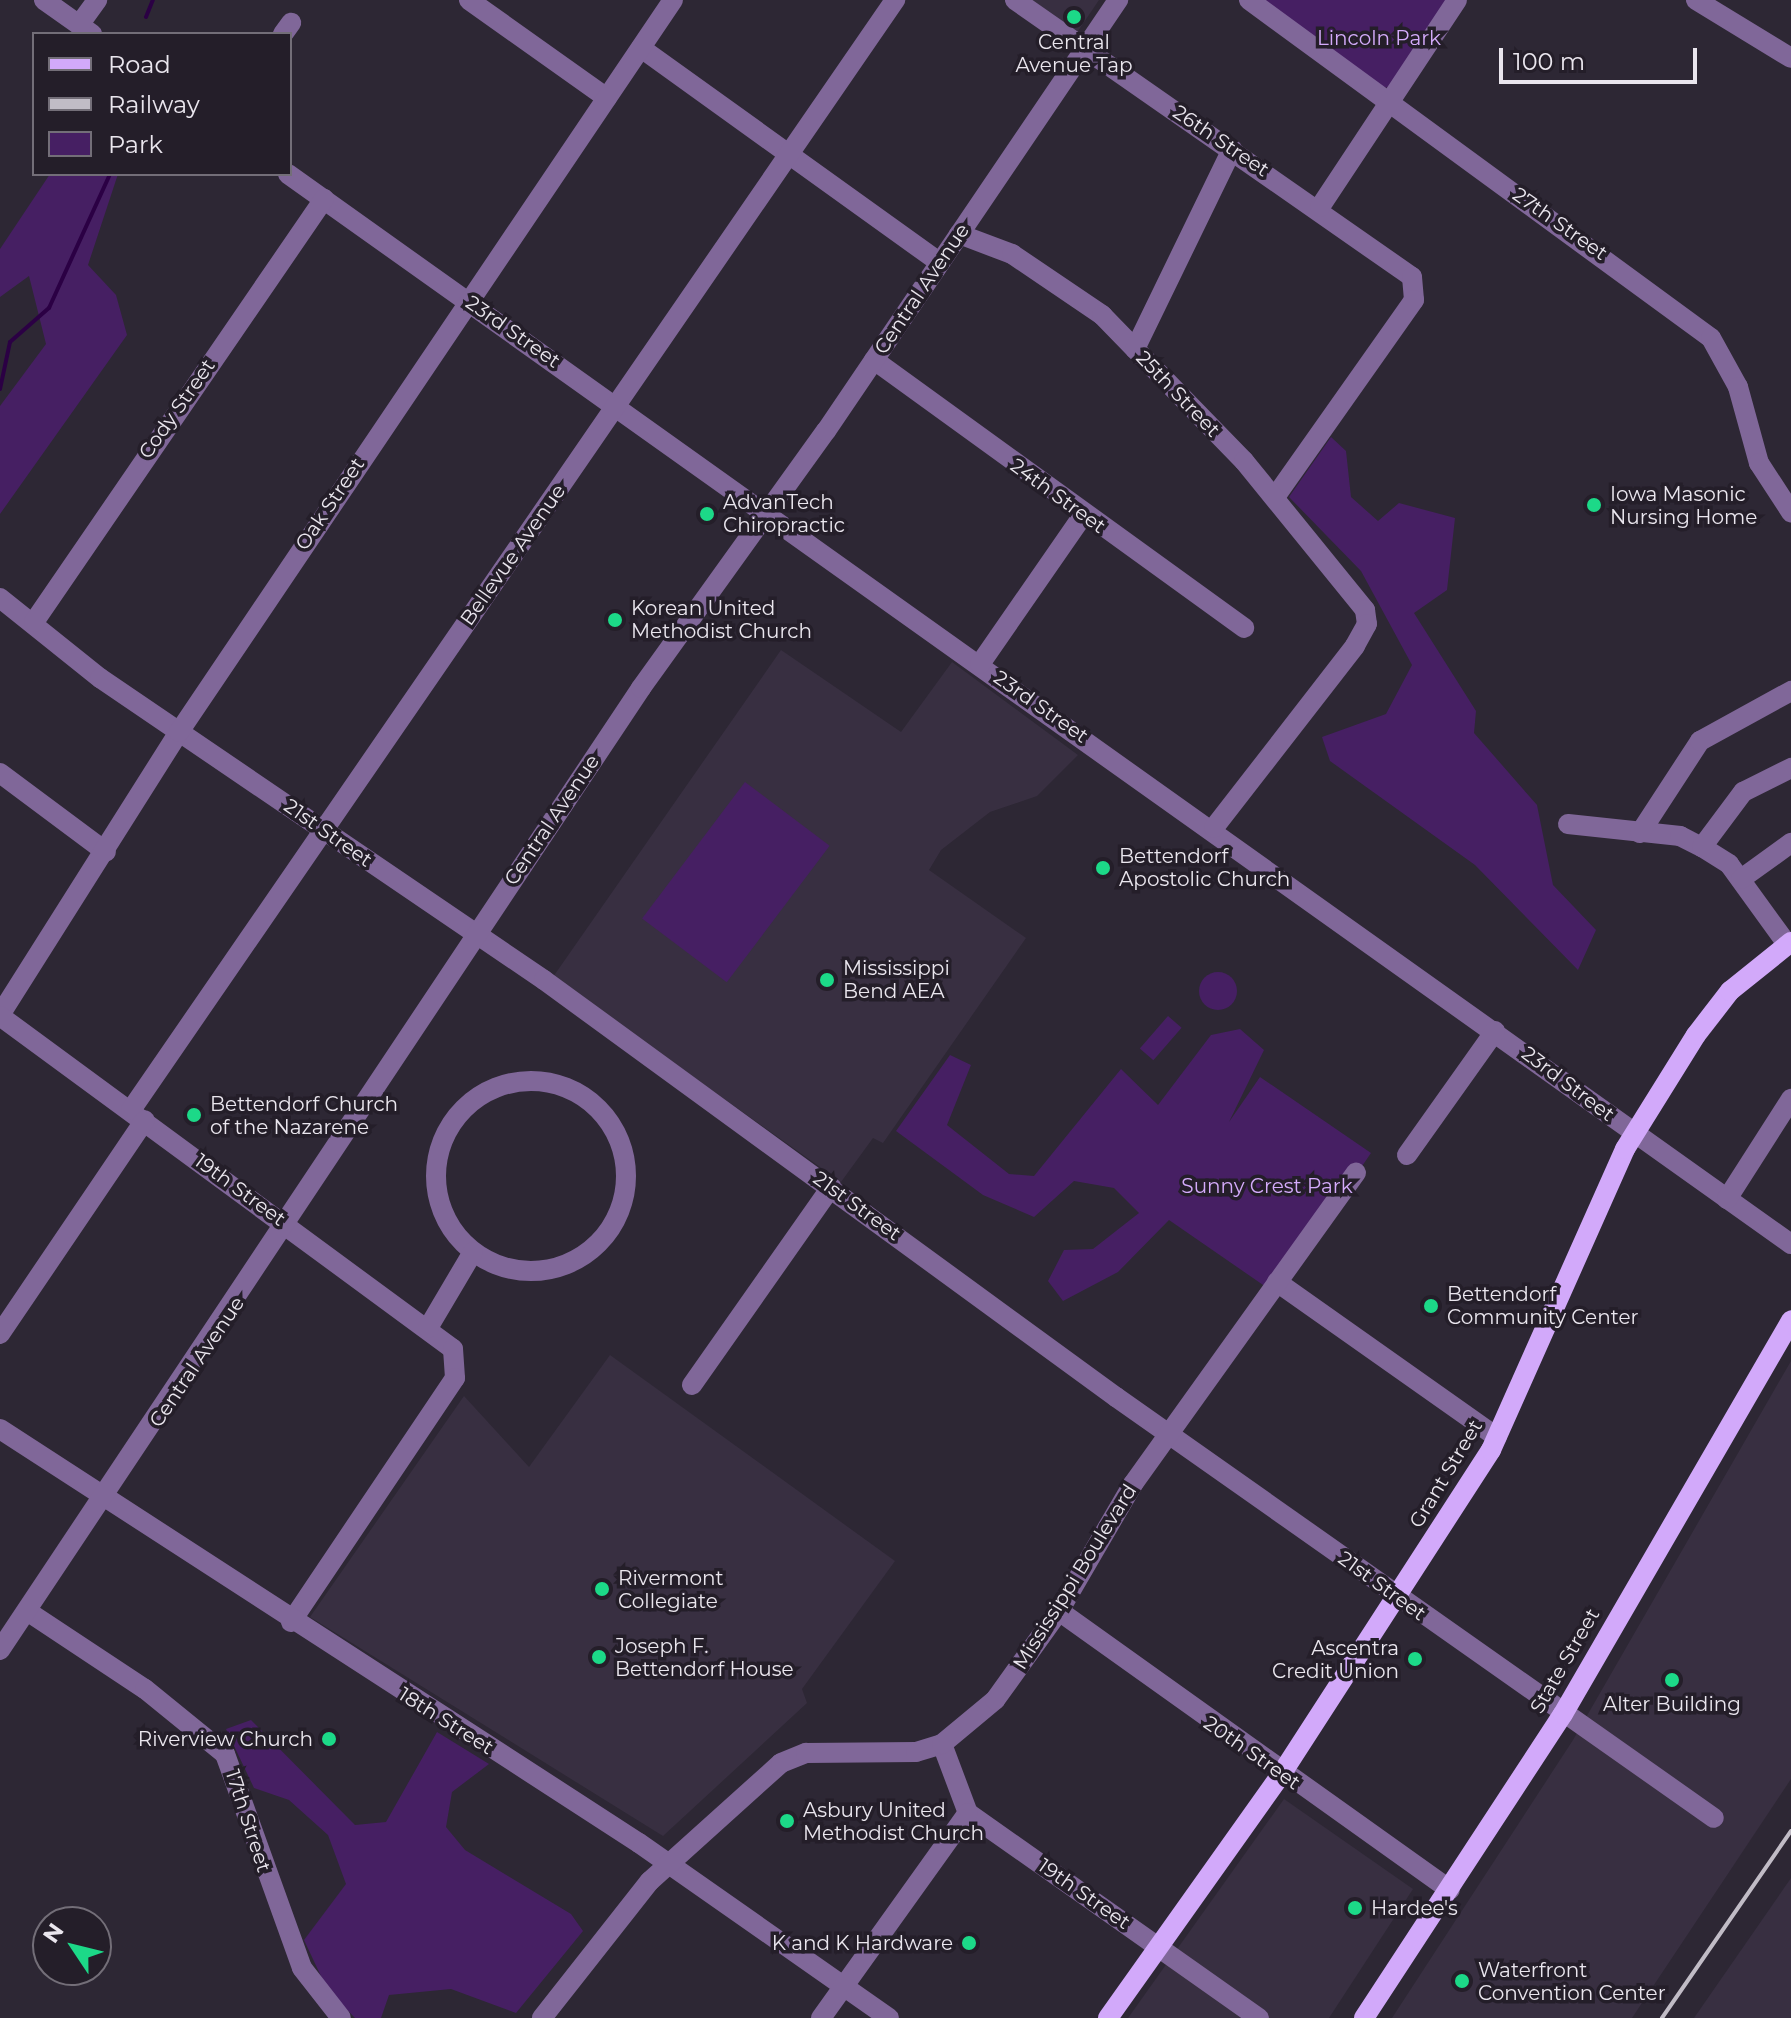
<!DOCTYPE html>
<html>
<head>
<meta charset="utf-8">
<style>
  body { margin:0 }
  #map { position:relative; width:1791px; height:2018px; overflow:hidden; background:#2d2734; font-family:Montserrat,sans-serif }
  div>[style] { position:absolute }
  .built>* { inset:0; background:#382f41 }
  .green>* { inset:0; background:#461f63; transform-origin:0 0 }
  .round { border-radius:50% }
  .stream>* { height:4px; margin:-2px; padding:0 2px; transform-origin:2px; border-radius:2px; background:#2b0044 }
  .minor>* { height:20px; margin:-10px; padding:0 10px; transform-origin:10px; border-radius:10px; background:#806799 }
  .minor>.ring { margin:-10px; padding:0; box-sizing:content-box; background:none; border:20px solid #806799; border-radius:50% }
  .major>* { height:20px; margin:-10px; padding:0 10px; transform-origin:10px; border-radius:10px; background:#d2a9fa }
  .rail>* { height:4px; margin:-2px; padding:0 2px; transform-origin:2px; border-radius:2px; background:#c1bcc6 }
  .dots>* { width:22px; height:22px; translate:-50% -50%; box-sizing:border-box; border:4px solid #241e29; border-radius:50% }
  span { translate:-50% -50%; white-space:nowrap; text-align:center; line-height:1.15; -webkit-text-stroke:7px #241e29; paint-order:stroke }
  .park-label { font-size:20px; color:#d4abfb }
  .poi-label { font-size:20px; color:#eae6ee }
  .left { translate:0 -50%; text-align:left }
  .right { translate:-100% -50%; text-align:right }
  .street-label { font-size:20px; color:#eae6ee }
  .legend { position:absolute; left:32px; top:32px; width:260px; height:144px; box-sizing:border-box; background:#241e29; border:2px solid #736e78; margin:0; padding:10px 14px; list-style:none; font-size:24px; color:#eae6ee }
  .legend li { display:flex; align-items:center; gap:16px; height:40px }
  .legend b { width:40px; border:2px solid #736e78 }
  .north { position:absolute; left:32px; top:1906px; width:80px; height:80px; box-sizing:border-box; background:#241e29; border:2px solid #736e78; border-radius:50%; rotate:305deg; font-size:22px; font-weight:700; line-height:32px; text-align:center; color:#eae6ee }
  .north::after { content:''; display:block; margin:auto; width:28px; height:36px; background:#1cd988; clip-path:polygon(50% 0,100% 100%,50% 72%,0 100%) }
  .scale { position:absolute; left:1499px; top:48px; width:198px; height:36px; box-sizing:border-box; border:4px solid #eae6ee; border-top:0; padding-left:10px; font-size:24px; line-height:28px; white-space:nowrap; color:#eae6ee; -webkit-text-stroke:6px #241e29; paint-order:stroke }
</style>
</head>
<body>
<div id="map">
  <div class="built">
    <div style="clip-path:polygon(1030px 0,1099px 0,1076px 34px)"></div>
    <div style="clip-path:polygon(781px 650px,901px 732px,952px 662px,1078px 755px,1037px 796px,990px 812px,941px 850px,929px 870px,1026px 938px,883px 1143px,873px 1138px,841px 1182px,553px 977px)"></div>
    <div style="clip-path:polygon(610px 1355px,895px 1561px,802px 1689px,807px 1703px,663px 1836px,310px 1617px,464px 1396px,529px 1467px)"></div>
    <div style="clip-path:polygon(1791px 1361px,1791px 1779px,1632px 2018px,1392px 2018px,1573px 1740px)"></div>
    <div style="clip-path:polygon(1284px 1799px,1413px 1889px,1329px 2018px,1128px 2018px)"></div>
    <div style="clip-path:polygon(1791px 1878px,1791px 2018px,1694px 2018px)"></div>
  </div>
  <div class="green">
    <div style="clip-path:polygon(1260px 0,1445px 0,1445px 7px,1394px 86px,1384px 88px)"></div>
    <div style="clip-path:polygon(50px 174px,118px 174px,88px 265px,116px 295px,127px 335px,0 514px,0 406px,46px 344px,29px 276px,0 297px,0 249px)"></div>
    <div style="clip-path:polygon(1331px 437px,1346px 451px,1351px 497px,1378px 521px,1399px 503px,1455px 518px,1447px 590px,1414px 613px,1476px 711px,1474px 733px,1537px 805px,1553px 885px,1596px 930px,1578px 970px,1475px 865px,1330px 761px,1322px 737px,1386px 714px,1412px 665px,1361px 571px,1289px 497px)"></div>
    <div style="left:745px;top:782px;width:106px;height:171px;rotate:37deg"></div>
    <div class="round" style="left:1199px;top:972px;width:38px;height:38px"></div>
    <div style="left:1168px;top:1016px;width:18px;height:43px;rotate:41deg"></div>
    <div style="clip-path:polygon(1240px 1029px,1264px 1050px,1229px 1122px,1260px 1077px,1371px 1153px,1287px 1276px,1266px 1287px,1169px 1220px,1118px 1272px,1063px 1301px,1048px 1281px,1064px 1250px,1093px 1249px,1139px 1213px,1114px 1188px,1074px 1181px,1034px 1217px,983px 1195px,896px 1131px,950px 1055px,971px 1065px,947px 1125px,1009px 1174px,1034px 1176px,1121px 1069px,1158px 1105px,1211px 1035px)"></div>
    <div style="clip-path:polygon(251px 1720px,355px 1825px,386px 1822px,437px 1732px,489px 1764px,452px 1792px,446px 1827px,465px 1850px,571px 1914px,583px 1931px,516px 2013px,451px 1989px,389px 1995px,381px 2018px,355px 2018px,327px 1989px,304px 1940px,346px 1884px,328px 1835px,289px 1800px,254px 1788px,226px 1729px)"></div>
  </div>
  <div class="stream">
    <div style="left:146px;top:17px;width:18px;rotate:-68deg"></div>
    <div style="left:0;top:389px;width:48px;rotate:-78deg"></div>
    <div style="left:10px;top:342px;width:52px;rotate:-41.1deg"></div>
    <div style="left:49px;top:308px;width:147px;rotate:-65.5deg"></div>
  </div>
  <div class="minor">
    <div style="left:44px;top:0;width:59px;rotate:35.3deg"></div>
    <div style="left:469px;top:0;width:169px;rotate:35.4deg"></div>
    <div style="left:1015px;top:0;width:484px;rotate:34.9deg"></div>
    <div style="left:1412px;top:277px;width:23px;rotate:85deg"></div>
    <div style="left:1414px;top:300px;width:241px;rotate:125.2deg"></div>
    <div style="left:1249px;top:0;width:572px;rotate:36.19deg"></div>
    <div style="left:1711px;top:338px;width:56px;rotate:61.1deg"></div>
    <div style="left:1738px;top:387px;width:79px;rotate:74.6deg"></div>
    <div style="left:1759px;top:463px;width:59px;rotate:56.9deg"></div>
    <div style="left:1696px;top:0;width:111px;rotate:31.4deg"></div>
    <div style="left:79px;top:25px;width:31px;rotate:-54deg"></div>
    <div style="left:283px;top:34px;width:14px;rotate:-54deg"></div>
    <div style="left:641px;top:48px;width:368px;rotate:35.7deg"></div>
    <div style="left:288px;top:174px;width:1845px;rotate:35.45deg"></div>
    <div style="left:1320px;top:207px;width:248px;rotate:-56.5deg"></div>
    <div style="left:959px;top:234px;width:57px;rotate:20.7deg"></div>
    <div style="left:1012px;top:254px;width:109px;rotate:34.1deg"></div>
    <div style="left:1102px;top:315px;width:204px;rotate:45.8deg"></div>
    <div style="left:1244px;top:461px;width:192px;rotate:50.9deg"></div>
    <div style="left:1365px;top:610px;width:14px;rotate:82deg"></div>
    <div style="left:1367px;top:624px;width:25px;rotate:119deg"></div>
    <div style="left:1355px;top:646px;width:230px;rotate:127.8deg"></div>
    <div style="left:1135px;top:349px;width:222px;rotate:-64.1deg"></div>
    <div style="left:874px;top:360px;width:457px;rotate:35.9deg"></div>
    <div style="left:0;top:598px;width:128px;rotate:38.7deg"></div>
    <div style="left:100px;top:678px;width:537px;rotate:34.22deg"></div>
    <div style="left:544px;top:980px;width:708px;rotate:36.09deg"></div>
    <div style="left:1116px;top:1397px;width:731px;rotate:35.15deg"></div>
    <div style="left:34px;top:622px;width:513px;rotate:-55.57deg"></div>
    <div style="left:980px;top:664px;width:181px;rotate:-55.3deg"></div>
    <div style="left:0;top:773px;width:132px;rotate:36.7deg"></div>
    <div style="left:1568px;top:824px;width:113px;rotate:6.1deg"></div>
    <div style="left:1680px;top:836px;width:25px;rotate:27deg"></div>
    <div style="left:1702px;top:847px;width:32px;rotate:32deg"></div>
    <div style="left:1729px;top:864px;width:99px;rotate:54.1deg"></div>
    <div style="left:1640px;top:833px;width:110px;rotate:-56.9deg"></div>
    <div style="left:1700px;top:741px;width:104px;rotate:-28.8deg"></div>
    <div style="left:1702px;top:847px;width:69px;rotate:-53.3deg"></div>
    <div style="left:1743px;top:792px;width:54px;rotate:-26.6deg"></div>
    <div style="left:1741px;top:879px;width:62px;rotate:-35.8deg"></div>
    <div style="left:0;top:1015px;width:335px;rotate:-57.7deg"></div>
    <div style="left:179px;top:732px;width:883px;rotate:-55.99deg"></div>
    <div style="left:0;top:1016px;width:562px;rotate:36.32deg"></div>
    <div style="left:453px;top:1349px;width:29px;rotate:86deg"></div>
    <div style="left:455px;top:1378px;width:294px;rotate:123.9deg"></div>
    <div class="ring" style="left:436px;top:1081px;width:170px;height:170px"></div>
    <div style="left:131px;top:1110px;width:1348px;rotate:-55.46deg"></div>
    <div style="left:1407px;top:1155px;width:152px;rotate:-54.6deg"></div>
    <div style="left:1727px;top:1199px;width:119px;rotate:-57.4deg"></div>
    <div style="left:1277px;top:1282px;width:269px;rotate:35.2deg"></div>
    <div style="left:428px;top:1328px;width:88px;rotate:-59.4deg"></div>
    <div style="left:0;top:1334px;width:258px;rotate:-55.9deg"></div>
    <div style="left:692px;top:1385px;width:242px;rotate:-54.9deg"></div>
    <div style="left:0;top:1429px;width:761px;rotate:32.94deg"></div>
    <div style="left:639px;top:1843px;width:305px;rotate:35deg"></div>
    <div style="left:27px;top:1611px;width:141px;rotate:33.5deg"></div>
    <div style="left:145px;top:1689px;width:103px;rotate:39.1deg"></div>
    <div style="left:225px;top:1754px;width:227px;rotate:70.2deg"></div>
    <div style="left:302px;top:1968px;width:63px;rotate:52deg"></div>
    <div style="left:1059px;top:1611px;width:480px;rotate:35.5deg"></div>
    <div style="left:0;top:1650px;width:1156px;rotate:-56.32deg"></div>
    <div style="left:641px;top:688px;width:317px;rotate:-54.3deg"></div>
    <div style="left:826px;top:431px;width:521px;rotate:-55.88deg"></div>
    <div style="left:942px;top:1744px;width:74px;rotate:69.4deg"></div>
    <div style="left:968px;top:1813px;width:356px;rotate:35.2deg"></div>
    <div style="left:542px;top:2018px;width:174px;rotate:-51.8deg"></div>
    <div style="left:650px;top:1881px;width:176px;rotate:-42deg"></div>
    <div style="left:781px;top:1763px;width:27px;rotate:-22deg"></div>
    <div style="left:806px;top:1753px;width:110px;rotate:-0.5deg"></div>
    <div style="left:916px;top:1752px;width:27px;rotate:-17deg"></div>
    <div style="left:942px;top:1744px;width:69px;rotate:-39.7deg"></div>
    <div style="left:995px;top:1700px;width:110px;rotate:-54.3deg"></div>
    <div style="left:1059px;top:1611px;width:147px;rotate:-59.8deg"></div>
    <div style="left:1133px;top:1484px;width:383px;rotate:-54.4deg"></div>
    <div style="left:821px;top:2018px;width:252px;rotate:-54.4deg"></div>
  </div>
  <div class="major">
    <div style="left:1108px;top:2018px;width:301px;rotate:-54.6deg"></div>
    <div style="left:1282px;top:1773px;width:385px;rotate:-57.1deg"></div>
    <div style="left:1491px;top:1450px;width:329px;rotate:-66deg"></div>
    <div style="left:1625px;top:1149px;width:134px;rotate:-58.1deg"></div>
    <div style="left:1696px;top:1035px;width:56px;rotate:-52.3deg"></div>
    <div style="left:1730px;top:991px;width:78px;rotate:-38.8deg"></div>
    <div style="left:1364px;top:2018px;width:363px;rotate:-56.8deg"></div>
    <div style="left:1563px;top:1714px;width:455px;rotate:-59.9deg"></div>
  </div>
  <div class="rail">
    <div style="left:1662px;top:2018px;width:227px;rotate:-55.4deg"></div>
  </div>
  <div class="dots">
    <div style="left:1074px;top:17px;background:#1cd988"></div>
    <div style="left:1594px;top:505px;background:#1cd988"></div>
    <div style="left:707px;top:514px;background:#1cd988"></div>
    <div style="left:615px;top:620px;background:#1cd988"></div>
    <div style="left:1103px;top:868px;background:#1cd988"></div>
    <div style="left:827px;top:980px;background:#1cd988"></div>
    <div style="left:194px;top:1115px;background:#1cd988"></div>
    <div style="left:1431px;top:1306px;background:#1cd988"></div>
    <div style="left:602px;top:1589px;background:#1cd988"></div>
    <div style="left:599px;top:1657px;background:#1cd988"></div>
    <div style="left:1415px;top:1659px;background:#1cd988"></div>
    <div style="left:1672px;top:1680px;background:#1cd988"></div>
    <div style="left:329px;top:1739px;background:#1cd988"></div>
    <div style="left:787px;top:1821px;background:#1cd988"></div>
    <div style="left:1355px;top:1908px;background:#1cd988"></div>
    <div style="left:969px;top:1943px;background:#1cd988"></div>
    <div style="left:1462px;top:1981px;background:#1cd988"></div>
  </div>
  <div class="park-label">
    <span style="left:1379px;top:38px">Lincoln Park</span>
    <span style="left:1267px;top:1186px">Sunny Crest Park</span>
  </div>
  <div class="poi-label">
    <span style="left:1074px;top:54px">Central<br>Avenue Tap</span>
    <span class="left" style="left:1610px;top:506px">Iowa Masonic<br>Nursing Home</span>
    <span class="left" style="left:723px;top:514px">AdvanTech<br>Chiropractic</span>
    <span class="left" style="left:631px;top:620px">Korean United<br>Methodist Church</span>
    <span class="left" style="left:1119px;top:868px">Bettendorf<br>Apostolic Church</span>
    <span class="left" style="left:843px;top:980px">Mississippi<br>Bend AEA</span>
    <span class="left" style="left:210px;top:1116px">Bettendorf Church<br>of the Nazarene</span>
    <span class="left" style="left:1447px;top:1306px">Bettendorf<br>Community Center</span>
    <span class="left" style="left:618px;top:1590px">Rivermont<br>Collegiate</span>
    <span class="left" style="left:615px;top:1658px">Joseph F.<br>Bettendorf House</span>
    <span class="right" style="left:1399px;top:1660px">Ascentra<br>Credit Union</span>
    <span style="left:1672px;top:1704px">Alter Building</span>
    <span class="right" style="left:313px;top:1739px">Riverview Church</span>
    <span class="left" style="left:803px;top:1822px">Asbury United<br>Methodist Church</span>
    <span class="left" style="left:1371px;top:1908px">Hardee's</span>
    <span class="right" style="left:953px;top:1943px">K and K Hardware</span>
    <span class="left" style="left:1478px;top:1982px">Waterfront<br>Convention Center</span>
  </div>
  <div class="street-label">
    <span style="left:1221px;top:141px;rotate:34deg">26th Street</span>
    <span style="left:1560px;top:224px;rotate:35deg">27th Street</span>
    <span style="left:922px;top:289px;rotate:-56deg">Central Avenue</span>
    <span style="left:513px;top:332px;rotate:35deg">23rd Street</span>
    <span style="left:1178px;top:394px;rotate:46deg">25th Street</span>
    <span style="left:177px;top:409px;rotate:-55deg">Cody Street</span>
    <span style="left:1058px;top:496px;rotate:36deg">24th Street</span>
    <span style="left:330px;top:504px;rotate:-56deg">Oak Street</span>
    <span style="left:513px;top:555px;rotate:-55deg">Bellevue Avenue</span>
    <span style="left:1041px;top:707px;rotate:35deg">23rd Street</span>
    <span style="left:552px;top:820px;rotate:-56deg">Central Avenue</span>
    <span style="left:328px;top:833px;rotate:35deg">21st Street</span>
    <span style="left:1568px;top:1084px;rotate:37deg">23rd Street</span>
    <span style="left:240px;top:1190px;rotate:36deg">19th Street</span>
    <span style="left:857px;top:1206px;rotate:36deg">21st Street</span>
    <span style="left:197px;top:1362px;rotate:-56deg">Central Avenue</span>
    <span style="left:1446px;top:1474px;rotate:-59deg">Grant Street</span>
    <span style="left:1075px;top:1577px;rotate:-58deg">Mississippi Boulevard</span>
    <span style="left:1382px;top:1586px;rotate:36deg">21st Street</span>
    <span style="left:1565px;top:1661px;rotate:-60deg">State Street</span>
    <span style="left:446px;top:1721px;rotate:32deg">18th Street</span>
    <span style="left:1252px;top:1753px;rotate:35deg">20th Street</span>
    <span style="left:248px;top:1821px;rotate:72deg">17th Street</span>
    <span style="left:1084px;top:1894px;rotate:35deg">19th Street</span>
  </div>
  <ul class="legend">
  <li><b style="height:10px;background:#d2a9fa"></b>Road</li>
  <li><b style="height:10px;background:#c1bcc6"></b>Railway</li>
  <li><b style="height:22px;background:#461f63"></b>Park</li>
  </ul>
  <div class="north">N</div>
  <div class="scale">100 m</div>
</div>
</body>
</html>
